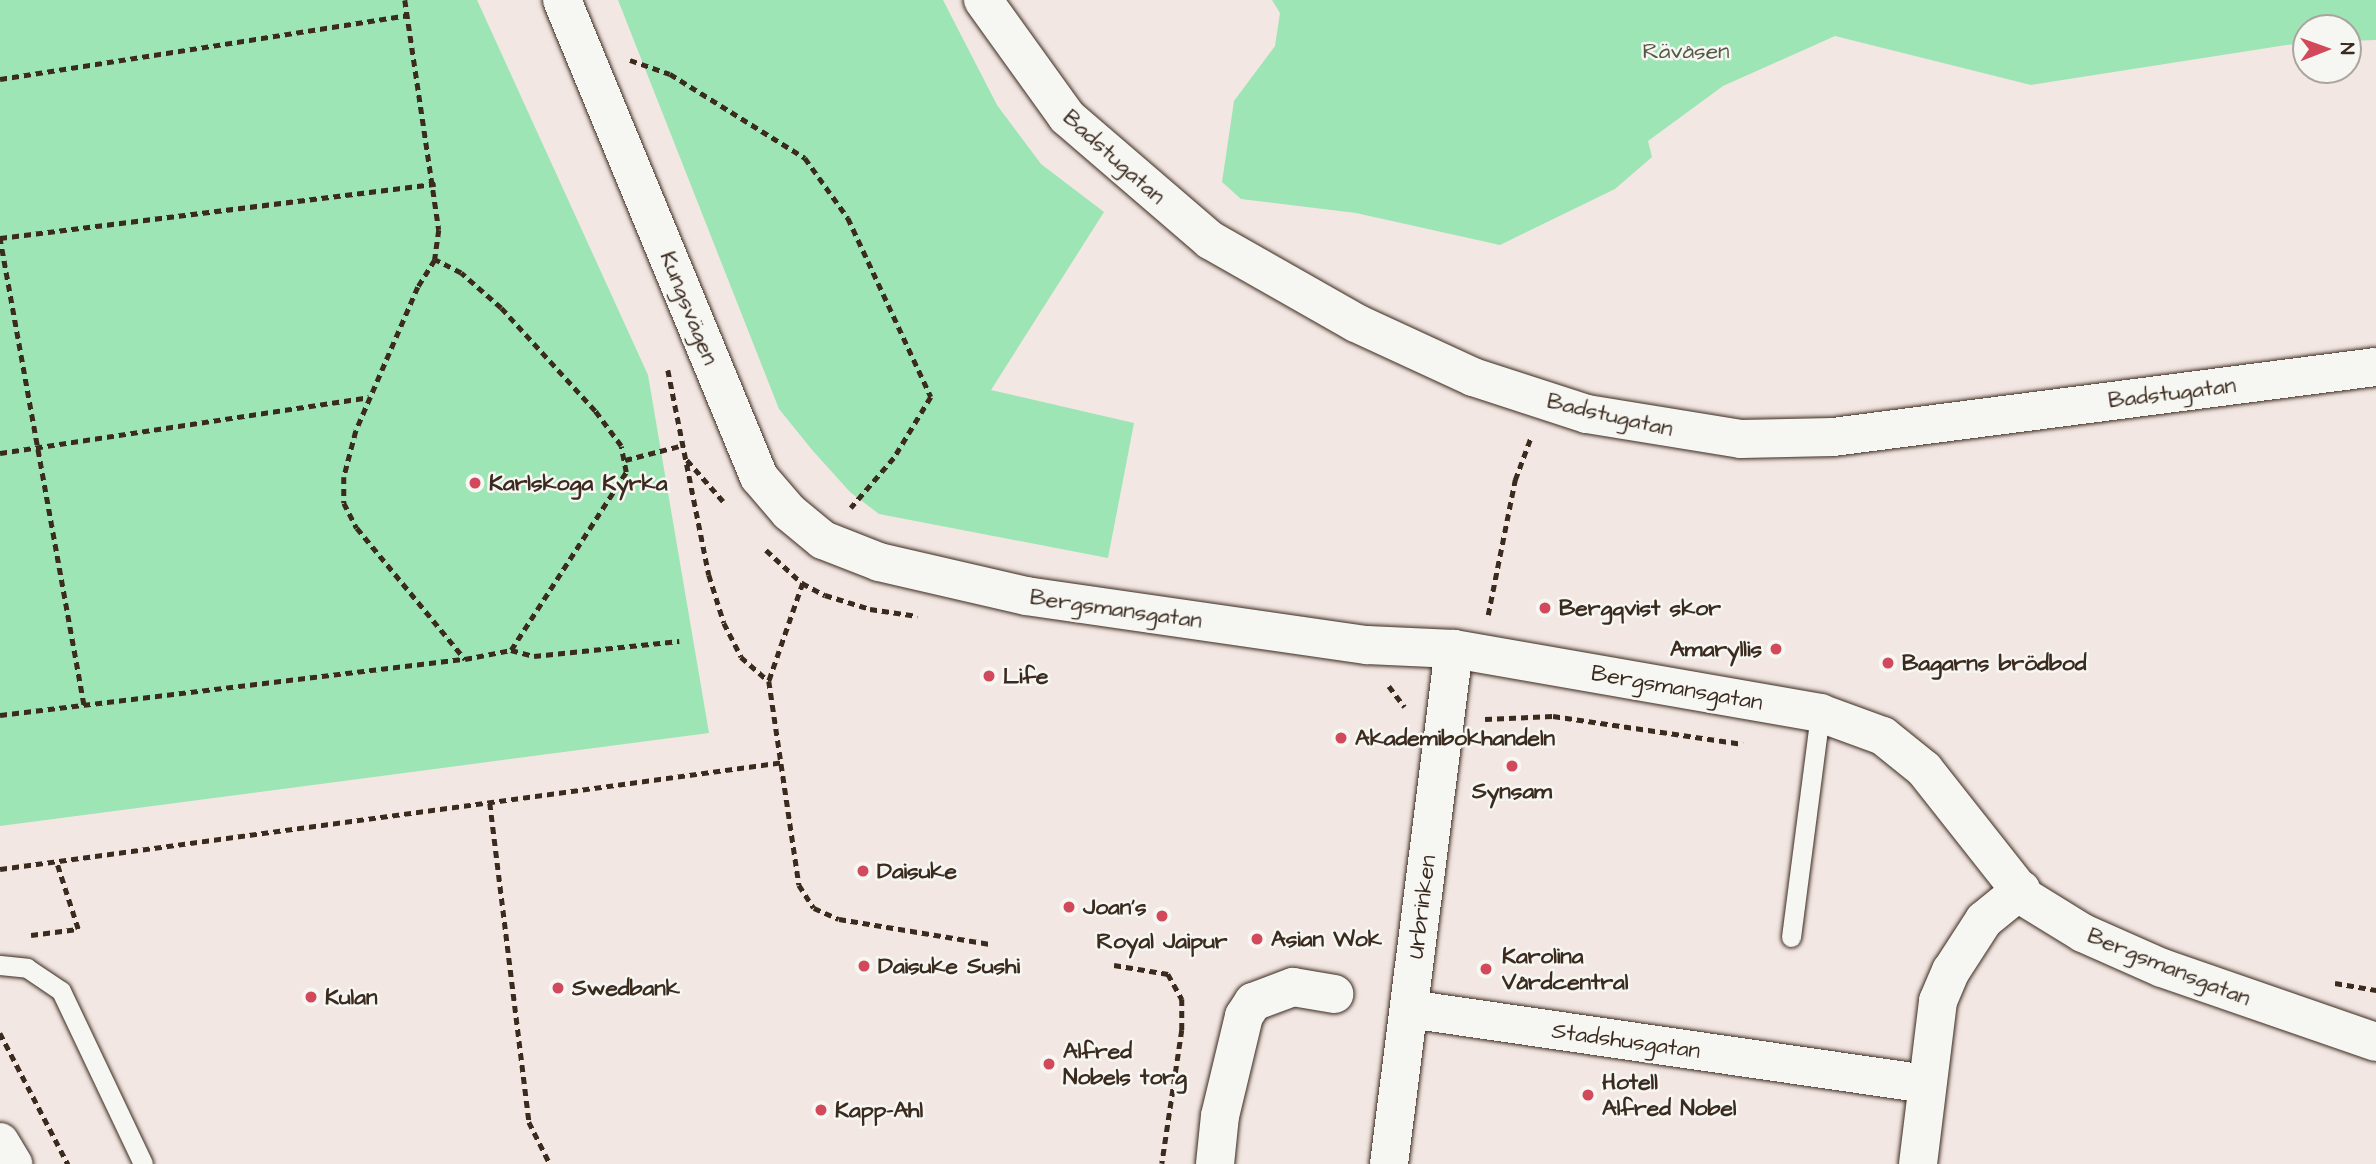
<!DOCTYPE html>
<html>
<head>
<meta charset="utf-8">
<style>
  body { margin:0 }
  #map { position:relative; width:2376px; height:1164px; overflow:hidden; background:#f3e7e3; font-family:"Architects Daughter",sans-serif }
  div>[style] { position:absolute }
  .green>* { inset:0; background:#9de5b4 }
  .path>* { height:4.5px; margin-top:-2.25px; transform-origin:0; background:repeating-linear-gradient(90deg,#3b2a1e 0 7px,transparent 0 12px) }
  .roads { filter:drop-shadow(0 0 2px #3b2a1e) drop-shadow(0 0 2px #3b2a1e) }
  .service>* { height:19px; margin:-9.5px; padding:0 9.5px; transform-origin:9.5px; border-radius:9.5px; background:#f6f6f2 }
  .minor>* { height:38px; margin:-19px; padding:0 19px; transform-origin:19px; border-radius:19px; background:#f6f6f2 }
  .tertiary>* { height:38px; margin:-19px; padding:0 19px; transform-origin:19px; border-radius:19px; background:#f6f6f2 }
  .dots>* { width:19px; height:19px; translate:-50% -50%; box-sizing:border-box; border:4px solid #f6f6f2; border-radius:50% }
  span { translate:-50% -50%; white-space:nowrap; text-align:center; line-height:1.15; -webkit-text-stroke:5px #f6f6f2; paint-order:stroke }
  .park-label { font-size:23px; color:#545944 }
  .street-label { font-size:23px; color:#3b2a1e }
  .poi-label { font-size:23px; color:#3b2a1e; font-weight:700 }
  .left { translate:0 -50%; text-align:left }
  .right { translate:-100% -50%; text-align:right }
  .north { position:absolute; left:2292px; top:14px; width:70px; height:70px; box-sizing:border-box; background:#f6f6f2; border:2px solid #aba49d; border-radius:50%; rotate:89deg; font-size:19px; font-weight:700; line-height:28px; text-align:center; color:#3b2a1e }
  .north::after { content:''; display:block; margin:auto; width:24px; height:32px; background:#d1495b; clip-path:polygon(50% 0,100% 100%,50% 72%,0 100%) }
</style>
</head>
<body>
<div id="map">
  <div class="green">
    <div style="clip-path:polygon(0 0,477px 0,648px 375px,709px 733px,0 826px)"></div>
    <div style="clip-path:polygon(618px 0,943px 0,997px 105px,1041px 164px,1104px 212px,991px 390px,1134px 423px,1108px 558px,879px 514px,850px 492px,813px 451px,779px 409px)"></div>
    <div style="clip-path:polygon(1272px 0,2376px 0,2376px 40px,2348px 41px,2348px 28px,2306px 28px,2306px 42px,2031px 85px,1835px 36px,1723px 86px,1648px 141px,1652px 157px,1615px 189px,1500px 245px,1356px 213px,1241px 199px,1222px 182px,1234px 101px,1275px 46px,1280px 13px)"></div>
  </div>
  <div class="path">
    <div style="left:405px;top:0;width:232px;rotate:81.6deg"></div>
    <div style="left:439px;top:230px;width:30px;rotate:98deg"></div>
    <div style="left:435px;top:260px;width:32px;rotate:122deg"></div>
    <div style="left:418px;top:287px;width:157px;rotate:113.3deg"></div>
    <div style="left:356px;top:431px;width:48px;rotate:104.6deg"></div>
    <div style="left:344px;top:477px;width:26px;rotate:90deg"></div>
    <div style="left:344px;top:503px;width:28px;rotate:63deg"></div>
    <div style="left:357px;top:528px;width:170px;rotate:50.5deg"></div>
    <div style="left:465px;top:659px;width:47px;rotate:-11.1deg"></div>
    <div style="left:511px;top:650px;width:212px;rotate:-57.1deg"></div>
    <div style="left:626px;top:472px;width:26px;rotate:-101deg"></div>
    <div style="left:621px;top:446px;width:44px;rotate:-126.6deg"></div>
    <div style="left:595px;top:411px;width:139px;rotate:-132.4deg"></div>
    <div style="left:501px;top:308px;width:53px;rotate:-138.8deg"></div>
    <div style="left:461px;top:273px;width:29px;rotate:-153deg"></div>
    <div style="left:630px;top:60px;width:42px;rotate:19.3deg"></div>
    <div style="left:670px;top:74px;width:159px;rotate:31.9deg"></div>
    <div style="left:805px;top:158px;width:74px;rotate:54.4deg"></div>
    <div style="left:848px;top:218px;width:197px;rotate:65.1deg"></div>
    <div style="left:931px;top:397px;width:71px;rotate:121.2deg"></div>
    <div style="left:894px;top:458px;width:66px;rotate:130.7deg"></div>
    <div style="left:0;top:79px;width:412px;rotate:-8.9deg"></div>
    <div style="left:0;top:237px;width:475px;rotate:79.8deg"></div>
    <div style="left:0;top:238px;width:439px;rotate:-7.1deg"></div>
    <div style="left:668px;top:370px;width:209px;rotate:78.7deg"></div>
    <div style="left:709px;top:575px;width:50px;rotate:72.6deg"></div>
    <div style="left:724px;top:623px;width:38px;rotate:63deg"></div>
    <div style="left:741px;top:657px;width:37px;rotate:41deg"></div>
    <div style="left:0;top:453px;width:373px;rotate:-8.6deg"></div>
    <div style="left:625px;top:460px;width:61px;rotate:-14.3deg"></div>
    <div style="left:687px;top:460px;width:55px;rotate:48.7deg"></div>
    <div style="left:766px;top:550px;width:49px;rotate:42.5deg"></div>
    <div style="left:802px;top:583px;width:26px;rotate:28deg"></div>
    <div style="left:825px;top:595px;width:47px;rotate:17.3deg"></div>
    <div style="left:870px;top:609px;width:48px;rotate:8.5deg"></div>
    <div style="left:803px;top:583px;width:104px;rotate:109.1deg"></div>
    <div style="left:769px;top:681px;width:206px;rotate:81.6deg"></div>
    <div style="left:799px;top:885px;width:27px;rotate:57deg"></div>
    <div style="left:814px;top:908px;width:27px;rotate:24deg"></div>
    <div style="left:839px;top:919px;width:153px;rotate:9.4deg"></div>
    <div style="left:1488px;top:615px;width:138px;rotate:-78.7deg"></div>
    <div style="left:1515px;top:480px;width:46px;rotate:-69.6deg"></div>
    <div style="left:511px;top:650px;width:24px;rotate:15deg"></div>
    <div style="left:534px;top:656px;width:146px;rotate:-5.9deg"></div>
    <div style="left:1389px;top:686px;width:26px;rotate:53deg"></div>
    <div style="left:0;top:715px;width:468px;rotate:-6.9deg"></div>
    <div style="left:1485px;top:719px;width:68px;rotate:-2.5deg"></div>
    <div style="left:1553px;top:716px;width:192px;rotate:8.4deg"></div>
    <div style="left:490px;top:803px;width:321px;rotate:83deg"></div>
    <div style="left:529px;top:1122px;width:47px;rotate:63.4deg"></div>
    <div style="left:0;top:869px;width:791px;rotate:-7.77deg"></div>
    <div style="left:31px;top:935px;width:47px;rotate:-7.3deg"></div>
    <div style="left:78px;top:929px;width:71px;rotate:-107.9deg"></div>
    <div style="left:1114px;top:965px;width:55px;rotate:9.5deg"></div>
    <div style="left:1168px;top:974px;width:29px;rotate:61deg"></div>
    <div style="left:1182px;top:999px;width:31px;rotate:90deg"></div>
    <div style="left:1182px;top:1030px;width:135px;rotate:98.5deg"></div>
    <div style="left:2335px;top:983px;width:42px;rotate:9.7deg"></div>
    <div style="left:0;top:1033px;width:148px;rotate:62.6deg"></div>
  </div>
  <div class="roads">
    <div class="service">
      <div style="left:1791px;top:937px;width:226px;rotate:-82.6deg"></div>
      <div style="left:0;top:965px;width:27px;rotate:6deg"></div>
      <div style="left:27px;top:968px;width:41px;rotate:34.1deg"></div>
      <div style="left:61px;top:991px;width:191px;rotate:64.6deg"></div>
    </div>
    <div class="minor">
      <div style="left:983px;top:0;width:144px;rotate:54.3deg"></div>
      <div style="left:1067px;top:117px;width:189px;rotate:40.7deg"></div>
      <div style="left:1210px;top:240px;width:168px;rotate:29.6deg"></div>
      <div style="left:1356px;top:323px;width:129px;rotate:24.8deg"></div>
      <div style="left:1473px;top:377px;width:120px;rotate:18deg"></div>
      <div style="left:1587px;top:414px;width:156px;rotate:9.2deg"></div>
      <div style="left:1741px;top:439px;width:92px;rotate:-1.2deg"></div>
      <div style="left:1833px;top:437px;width:547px;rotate:-7.35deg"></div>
      <div style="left:1409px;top:1009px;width:522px;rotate:8.25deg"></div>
      <div style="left:1215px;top:1164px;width:48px;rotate:-84.1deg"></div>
      <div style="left:1220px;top:1116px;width:103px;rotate:-76.5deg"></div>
      <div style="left:1244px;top:1016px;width:17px;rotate:-57deg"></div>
      <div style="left:1253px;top:1002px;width:43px;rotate:-20.6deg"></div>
      <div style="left:1293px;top:987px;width:42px;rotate:9.7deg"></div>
      <div style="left:1389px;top:1164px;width:519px;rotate:-82.81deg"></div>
      <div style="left:1918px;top:1164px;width:164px;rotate:-83deg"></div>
      <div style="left:1938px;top:1001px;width:33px;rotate:-67deg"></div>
      <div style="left:1951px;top:971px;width:61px;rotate:-57.1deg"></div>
      <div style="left:1984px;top:920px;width:48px;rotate:-39deg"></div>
    </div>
    <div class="tertiary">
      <div style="left:562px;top:0;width:516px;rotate:67.56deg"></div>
      <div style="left:759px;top:477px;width:46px;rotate:49.4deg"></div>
      <div style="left:789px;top:512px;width:44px;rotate:39.5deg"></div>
      <div style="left:823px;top:540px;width:60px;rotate:21.4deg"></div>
      <div style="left:879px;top:562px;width:151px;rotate:13deg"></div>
      <div style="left:1026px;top:596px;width:345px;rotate:8.2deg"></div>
      <div style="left:1367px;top:645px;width:87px;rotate:2.6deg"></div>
      <div style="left:1454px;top:649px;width:372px;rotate:9.9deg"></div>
      <div style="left:1820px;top:713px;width:67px;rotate:20.1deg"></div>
      <div style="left:1883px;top:736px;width:53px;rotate:38.8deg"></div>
      <div style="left:1924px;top:769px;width:164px;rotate:51.7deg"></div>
      <div style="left:2026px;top:898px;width:67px;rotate:31.6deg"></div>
      <div style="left:2083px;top:933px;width:86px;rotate:23.9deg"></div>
      <div style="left:2162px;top:968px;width:226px;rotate:19.1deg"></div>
      <div style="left:0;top:1142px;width:26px;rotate:59deg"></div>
    </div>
  </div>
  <div class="dots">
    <div style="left:475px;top:483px;background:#d1495b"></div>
    <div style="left:1545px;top:608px;background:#d1495b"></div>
    <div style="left:1776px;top:649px;background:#d1495b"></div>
    <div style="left:1888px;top:663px;background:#d1495b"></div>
    <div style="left:989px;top:676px;background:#d1495b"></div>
    <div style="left:1341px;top:738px;background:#d1495b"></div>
    <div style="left:1512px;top:766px;background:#d1495b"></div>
    <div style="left:863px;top:871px;background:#d1495b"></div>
    <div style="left:1069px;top:907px;background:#d1495b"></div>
    <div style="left:1162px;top:916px;background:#d1495b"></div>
    <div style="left:1257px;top:939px;background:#d1495b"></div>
    <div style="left:864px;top:966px;background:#d1495b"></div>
    <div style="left:1486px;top:969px;background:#d1495b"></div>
    <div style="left:558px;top:988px;background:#d1495b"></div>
    <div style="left:311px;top:997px;background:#d1495b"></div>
    <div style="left:1049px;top:1064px;background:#d1495b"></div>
    <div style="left:1588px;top:1095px;background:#d1495b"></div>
    <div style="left:821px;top:1110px;background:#d1495b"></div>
  </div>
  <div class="park-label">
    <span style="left:1686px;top:51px">Rävåsen</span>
  </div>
  <div class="street-label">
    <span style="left:1114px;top:157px;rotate:42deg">Badstugatan</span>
    <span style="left:689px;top:308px;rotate:68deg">Kungsvägen</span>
    <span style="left:2172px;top:393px;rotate:-7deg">Badstugatan</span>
    <span style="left:1610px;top:415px;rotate:13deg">Badstugatan</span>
    <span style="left:1116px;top:609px;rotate:8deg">Bergsmansgatan</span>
    <span style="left:1677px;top:688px;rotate:10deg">Bergsmansgatan</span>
    <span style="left:1422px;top:907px;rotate:-83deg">Urbrinken</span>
    <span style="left:2169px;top:967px;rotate:22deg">Bergsmansgatan</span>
    <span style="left:1626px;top:1041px;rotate:8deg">Stadshusgatan</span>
  </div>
  <div class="poi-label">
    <span class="left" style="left:489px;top:483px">Karlskoga Kyrka</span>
    <span class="left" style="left:1559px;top:608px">Bergqvist skor</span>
    <span class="right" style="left:1762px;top:649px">Amaryllis</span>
    <span class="left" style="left:1902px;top:663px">Bagarns brödbod</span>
    <span class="left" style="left:1003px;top:676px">Life</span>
    <span class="left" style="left:1355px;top:738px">Akademibokhandeln</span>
    <span style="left:1512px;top:791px">Synsam</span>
    <span class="left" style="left:877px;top:871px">Daisuke</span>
    <span class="left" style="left:1083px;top:907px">Joan's</span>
    <span class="left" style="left:1271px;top:939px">Asian Wok</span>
    <span style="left:1162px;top:941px">Royal Jaipur</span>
    <span class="left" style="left:1502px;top:969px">Karolina<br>Vårdcentral</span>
    <span class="left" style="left:878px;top:966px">Daisuke Sushi</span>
    <span class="left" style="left:572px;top:988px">Swedbank</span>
    <span class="left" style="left:325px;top:997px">Kulan</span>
    <span class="left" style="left:1063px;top:1064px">Alfred<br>Nobels torg</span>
    <span class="left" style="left:1602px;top:1095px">Hotell<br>Alfred Nobel</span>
    <span class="left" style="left:835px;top:1110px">Kapp-Ahl</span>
  </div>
  <div class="north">N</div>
</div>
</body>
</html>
